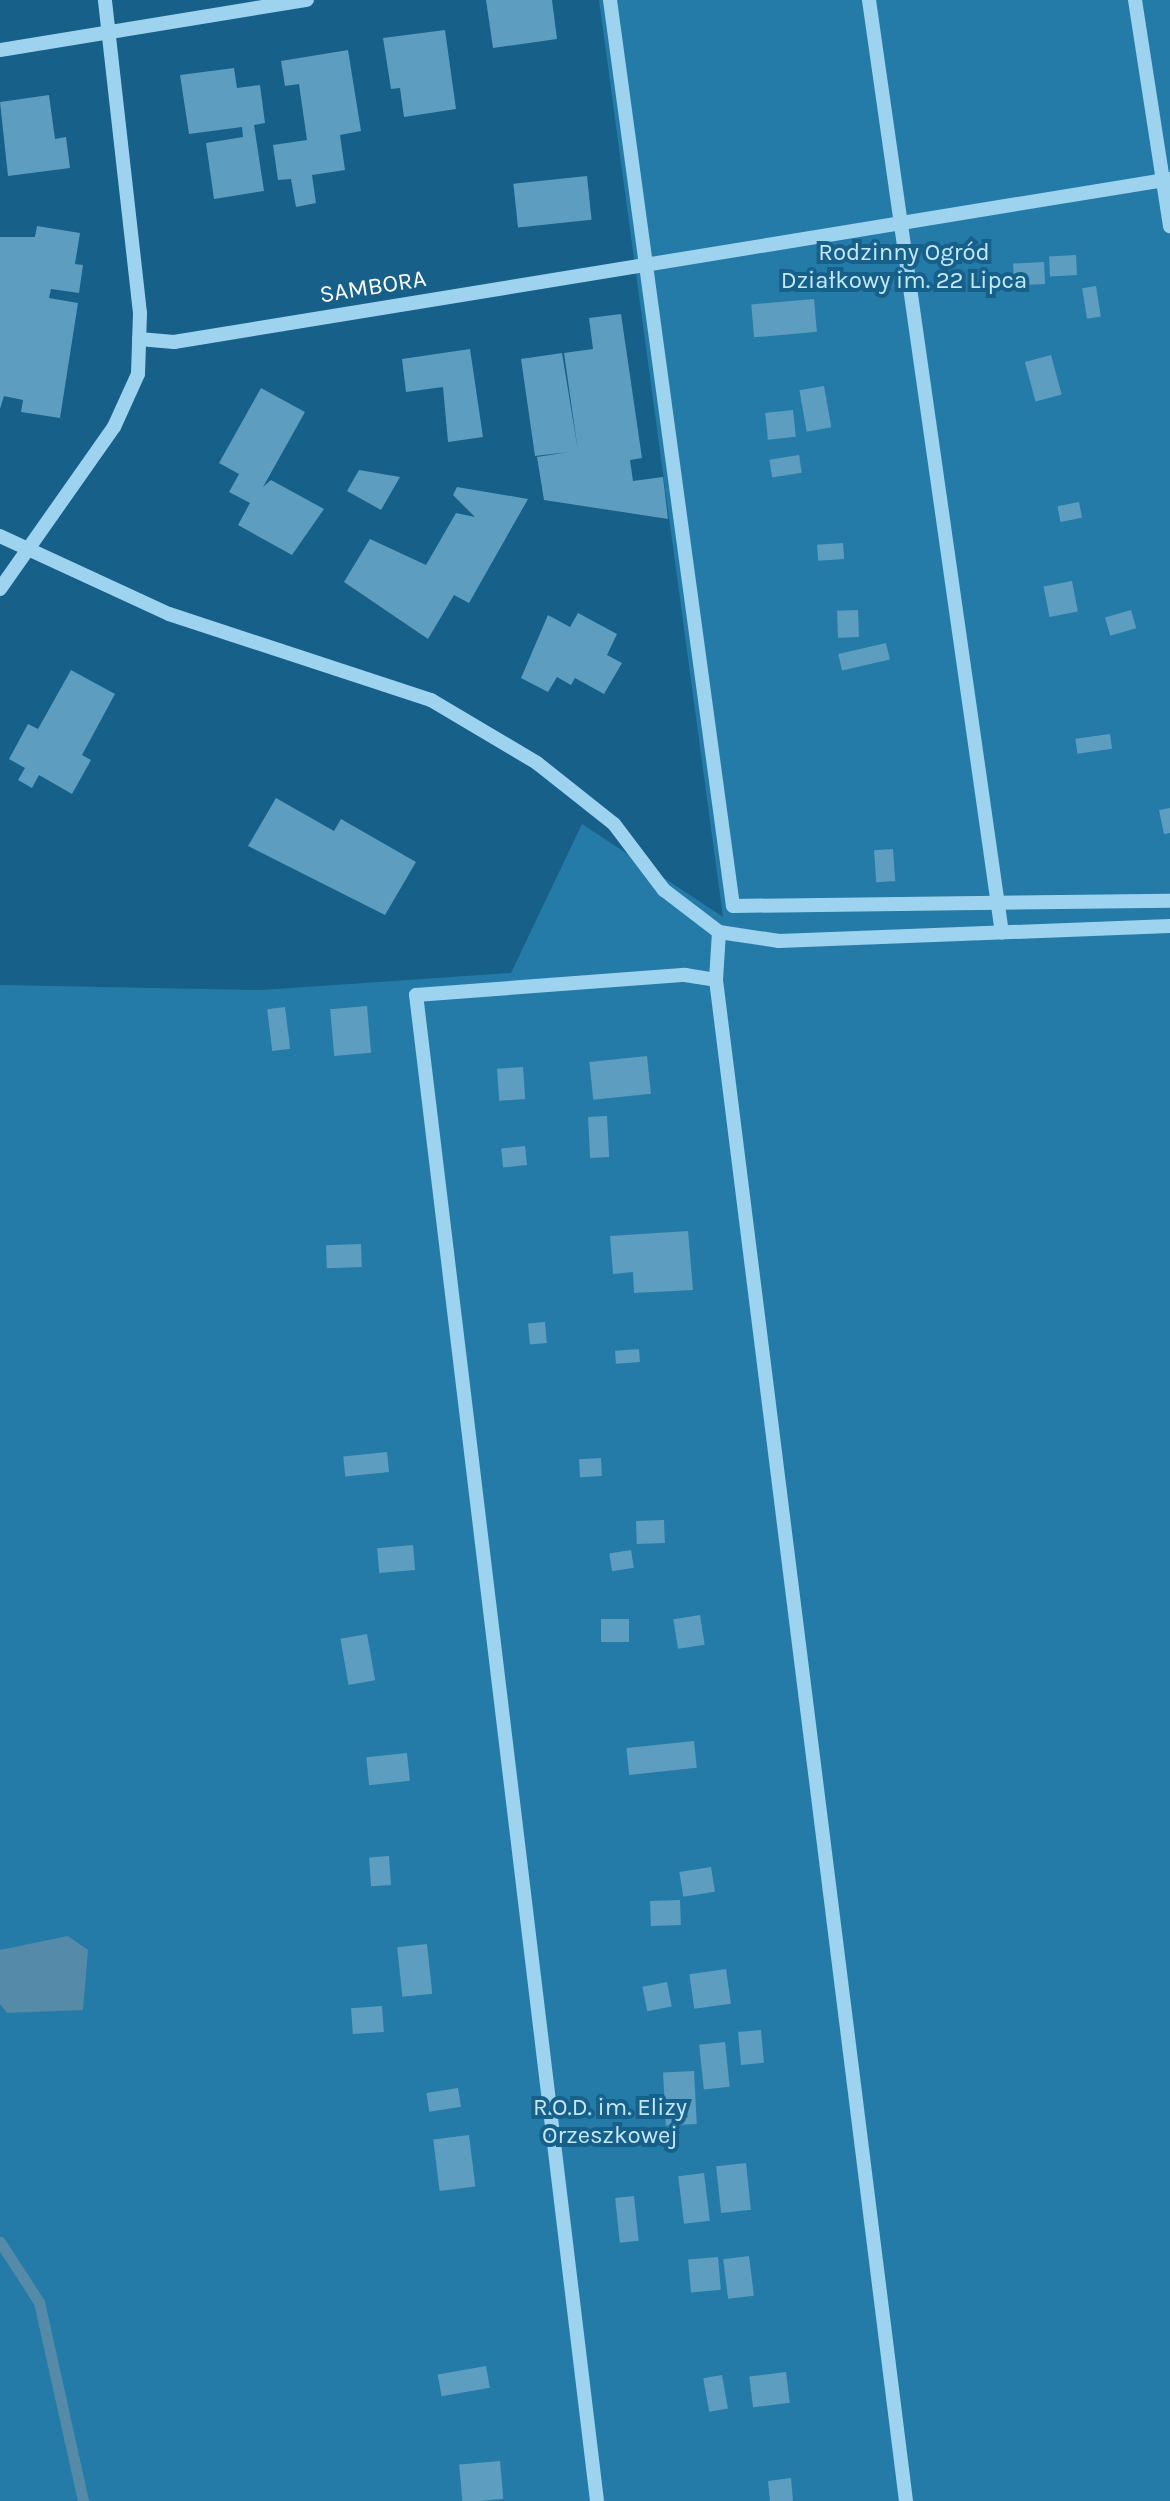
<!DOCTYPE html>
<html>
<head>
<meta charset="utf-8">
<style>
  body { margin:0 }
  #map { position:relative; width:1170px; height:2501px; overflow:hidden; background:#16608a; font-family:Karla,sans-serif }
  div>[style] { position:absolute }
  .green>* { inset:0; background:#257ba7 }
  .water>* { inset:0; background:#558aa8 }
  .stream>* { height:11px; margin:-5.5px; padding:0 5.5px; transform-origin:5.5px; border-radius:5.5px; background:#558aa8 }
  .building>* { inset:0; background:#5d9dbf; transform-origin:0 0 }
  .minor>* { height:14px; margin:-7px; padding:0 7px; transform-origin:7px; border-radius:7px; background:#9ed3ef }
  span { translate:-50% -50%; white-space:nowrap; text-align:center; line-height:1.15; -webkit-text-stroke:8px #16608a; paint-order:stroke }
  .park-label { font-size:24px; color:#c4e8fb }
  .street-label { font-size:24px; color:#fff }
</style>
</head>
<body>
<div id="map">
  <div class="green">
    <div style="clip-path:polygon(599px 0,1170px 0,1170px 2501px,0 2501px,0 985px,262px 990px,511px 973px,582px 824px,723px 917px)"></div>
  </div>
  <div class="water">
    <div style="clip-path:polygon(68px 1936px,88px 1950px,83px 2010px,7px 2013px,0 2004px,0 1950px)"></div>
  </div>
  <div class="stream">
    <div style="left:0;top:2242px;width:72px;rotate:57deg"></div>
    <div style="left:39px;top:2302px;width:204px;rotate:77.5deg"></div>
  </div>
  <div class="building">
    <div style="clip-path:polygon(486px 0,552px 0,557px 39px,493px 48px)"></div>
    <div style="clip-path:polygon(445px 30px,456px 109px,404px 117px,400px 88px,391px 89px,383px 38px)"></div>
    <div style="clip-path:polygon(348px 50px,361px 131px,340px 135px,345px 170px,312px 175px,316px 203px,296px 207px,291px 179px,278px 180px,273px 145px,307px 140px,299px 84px,285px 86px,281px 61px)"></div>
    <div style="clip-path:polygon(234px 68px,237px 88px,260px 85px,265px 123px,254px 125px,264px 191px,214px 199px,206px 143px,243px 137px,242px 127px,189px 134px,180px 75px)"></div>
    <div style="clip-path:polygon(49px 95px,55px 139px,66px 137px,70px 168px,8px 176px,0 102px)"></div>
    <div style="left:587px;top:176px;width:44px;height:74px;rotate:84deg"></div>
    <div style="clip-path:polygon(37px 226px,80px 233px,75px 264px,83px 265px,79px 293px,51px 289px,49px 298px,78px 303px,60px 418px,21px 412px,23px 400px,4px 396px,0 409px,0 237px,35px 237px)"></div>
    <div style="left:1076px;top:255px;width:20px;height:27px;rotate:87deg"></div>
    <div style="left:1044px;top:262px;width:22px;height:31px;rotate:87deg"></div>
    <div style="left:1096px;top:286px;width:31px;height:14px;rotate:81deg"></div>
    <div style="left:814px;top:299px;width:33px;height:63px;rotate:85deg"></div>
    <div style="clip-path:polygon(621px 314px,642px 458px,630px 460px,633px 481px,663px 477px,668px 519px,544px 500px,537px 457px,569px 452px,535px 456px,521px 359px,562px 353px,578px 451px,564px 353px,593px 349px,589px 318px)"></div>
    <div style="clip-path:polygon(470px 349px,483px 437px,448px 442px,443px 387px,406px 392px,402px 359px)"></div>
    <div style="left:1051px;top:355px;width:41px;height:27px;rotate:75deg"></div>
    <div style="left:824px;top:386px;width:42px;height:25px;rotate:80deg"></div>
    <div style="clip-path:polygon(261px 388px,305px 412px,263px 487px,271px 480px,324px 509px,292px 555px,238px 525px,250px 503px,229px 492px,239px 474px,219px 463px)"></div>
    <div style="left:793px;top:410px;width:27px;height:28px;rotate:84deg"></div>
    <div style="left:799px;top:455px;width:18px;height:30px;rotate:81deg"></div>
    <div style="clip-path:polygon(359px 470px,400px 477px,381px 510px,347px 491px)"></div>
    <div style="clip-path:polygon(457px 487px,528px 499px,469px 603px,454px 595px,428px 639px,344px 582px,370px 539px,426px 565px,456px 513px,475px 517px,453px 495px)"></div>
    <div style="left:1079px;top:502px;width:16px;height:22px;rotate:79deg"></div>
    <div style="left:843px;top:543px;width:16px;height:26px;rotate:86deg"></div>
    <div style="left:1072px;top:581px;width:31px;height:29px;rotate:79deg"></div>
    <div style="left:858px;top:610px;width:27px;height:21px;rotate:88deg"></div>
    <div style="left:1131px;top:610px;width:19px;height:27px;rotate:74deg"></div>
    <div style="clip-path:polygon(578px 613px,617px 634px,607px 655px,622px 663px,604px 694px,575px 678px,571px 685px,557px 677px,548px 692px,521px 678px,548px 615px,570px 627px)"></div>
    <div style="left:886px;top:643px;width:17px;height:49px;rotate:77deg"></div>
    <div style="clip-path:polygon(71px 670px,115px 694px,82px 755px,91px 760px,72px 794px,39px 775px,32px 788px,18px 780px,25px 768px,9px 759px,28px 724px,38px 729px)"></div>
    <div style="left:1110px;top:734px;width:15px;height:35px;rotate:82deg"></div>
    <div style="clip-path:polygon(276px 798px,334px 831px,341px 819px,416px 862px,385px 915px,248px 846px)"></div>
    <div style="clip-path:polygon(1170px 808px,1170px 833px,1164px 834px,1159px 810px)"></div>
    <div style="left:893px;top:849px;width:32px;height:19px;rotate:86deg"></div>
    <div style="left:367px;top:1006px;width:47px;height:37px;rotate:85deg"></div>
    <div style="left:285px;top:1007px;width:42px;height:18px;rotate:83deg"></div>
    <div style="left:647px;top:1056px;width:38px;height:58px;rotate:84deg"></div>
    <div style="left:523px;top:1067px;width:32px;height:26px;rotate:86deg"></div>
    <div style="left:607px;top:1116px;width:41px;height:19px;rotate:87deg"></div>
    <div style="left:525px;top:1146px;width:19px;height:24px;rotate:84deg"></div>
    <div style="clip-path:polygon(688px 1231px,693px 1290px,634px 1293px,633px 1272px,613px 1274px,610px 1236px)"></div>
    <div style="left:361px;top:1244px;width:23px;height:35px;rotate:88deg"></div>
    <div style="left:545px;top:1322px;width:21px;height:17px;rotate:85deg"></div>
    <div style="left:639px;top:1349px;width:13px;height:24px;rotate:86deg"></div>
    <div style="left:387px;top:1452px;width:20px;height:44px;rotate:84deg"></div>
    <div style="left:601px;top:1458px;width:18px;height:22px;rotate:87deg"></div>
    <div style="left:664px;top:1520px;width:23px;height:28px;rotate:88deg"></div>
    <div style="left:413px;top:1545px;width:25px;height:36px;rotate:85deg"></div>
    <div style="left:631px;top:1550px;width:18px;height:22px;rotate:81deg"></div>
    <div style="left:700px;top:1615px;width:30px;height:27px;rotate:81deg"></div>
    <div style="left:601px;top:1619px;width:28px;height:23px"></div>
    <div style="left:367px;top:1634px;width:47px;height:27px;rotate:80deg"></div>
    <div style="left:694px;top:1741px;width:27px;height:68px;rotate:84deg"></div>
    <div style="left:407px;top:1753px;width:28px;height:41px;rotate:84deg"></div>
    <div style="left:389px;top:1856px;width:29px;height:20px;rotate:86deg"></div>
    <div style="left:711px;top:1867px;width:25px;height:32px;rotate:81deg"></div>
    <div style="left:680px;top:1900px;width:25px;height:30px;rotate:88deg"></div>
    <div style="left:427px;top:1944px;width:50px;height:30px;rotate:84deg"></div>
    <div style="left:726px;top:1969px;width:35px;height:37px;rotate:82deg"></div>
    <div style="left:667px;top:1982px;width:25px;height:25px;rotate:79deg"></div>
    <div style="left:382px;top:2006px;width:26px;height:31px;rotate:86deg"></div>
    <div style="left:761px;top:2030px;width:33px;height:23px;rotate:85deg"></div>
    <div style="left:725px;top:2042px;width:45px;height:26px;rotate:84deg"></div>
    <div style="left:694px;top:2071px;width:53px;height:31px;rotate:87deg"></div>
    <div style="left:458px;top:2088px;width:19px;height:32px;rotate:81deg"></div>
    <div style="left:469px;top:2135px;width:52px;height:36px;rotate:83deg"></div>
    <div style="left:746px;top:2163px;width:47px;height:30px;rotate:84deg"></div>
    <div style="left:704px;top:2173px;width:48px;height:26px;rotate:83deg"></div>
    <div style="left:634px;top:2196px;width:45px;height:19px;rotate:84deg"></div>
    <div style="left:749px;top:2256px;width:40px;height:26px;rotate:83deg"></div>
    <div style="left:718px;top:2257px;width:33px;height:30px;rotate:85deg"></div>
    <div style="left:486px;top:2366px;width:22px;height:49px;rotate:80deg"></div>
    <div style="left:786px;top:2372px;width:31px;height:37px;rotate:83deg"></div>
    <div style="left:722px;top:2375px;width:34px;height:19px;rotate:80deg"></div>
    <div style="left:500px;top:2461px;width:38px;height:41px;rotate:85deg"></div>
    <div style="clip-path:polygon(791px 2478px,793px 2501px,770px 2501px,768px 2481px)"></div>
  </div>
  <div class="minor">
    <div style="left:610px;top:0;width:914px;rotate:82.27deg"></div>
    <div style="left:733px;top:906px;width:437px;rotate:-0.7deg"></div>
    <div style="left:869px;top:0;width:942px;rotate:81.89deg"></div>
    <div style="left:1135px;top:0;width:229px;rotate:81.2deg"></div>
    <div style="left:0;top:50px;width:311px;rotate:-9.3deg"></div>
    <div style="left:139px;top:339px;width:35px;rotate:5deg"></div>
    <div style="left:174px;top:342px;width:1009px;rotate:-9.29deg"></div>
    <div style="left:0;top:536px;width:186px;rotate:24.8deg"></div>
    <div style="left:169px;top:614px;width:276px;rotate:18.2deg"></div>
    <div style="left:431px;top:700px;width:123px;rotate:30.7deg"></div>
    <div style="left:537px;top:763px;width:98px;rotate:38.4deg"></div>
    <div style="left:614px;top:824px;width:83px;rotate:52.9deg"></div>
    <div style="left:664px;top:890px;width:69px;rotate:37.4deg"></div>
    <div style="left:719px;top:932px;width:61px;rotate:8.5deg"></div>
    <div style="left:779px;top:941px;width:391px;rotate:-2.2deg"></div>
    <div style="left:0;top:589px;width:198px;rotate:-54.9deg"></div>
    <div style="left:114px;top:427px;width:58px;rotate:-65.6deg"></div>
    <div style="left:138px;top:374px;width:61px;rotate:-88.1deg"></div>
    <div style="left:140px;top:313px;width:315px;rotate:-96.4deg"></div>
    <div style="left:719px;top:932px;width:48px;rotate:93.6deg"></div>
    <div style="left:716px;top:980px;width:1533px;rotate:82.88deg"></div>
    <div style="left:597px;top:2501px;width:1517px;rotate:-96.85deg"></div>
    <div style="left:416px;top:995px;width:270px;rotate:-4.3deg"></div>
    <div style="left:685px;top:975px;width:31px;rotate:9deg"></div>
  </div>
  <div class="park-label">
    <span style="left:904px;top:267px">Rodzinny Ogród<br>Działkowy im. 22 Lipca</span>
    <span style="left:610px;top:2122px">R.O.D. im. Elizy<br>Orzeszkowej</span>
  </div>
  <div class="street-label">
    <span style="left:373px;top:287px;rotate:-9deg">SAMBORA</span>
  </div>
</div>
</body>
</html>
